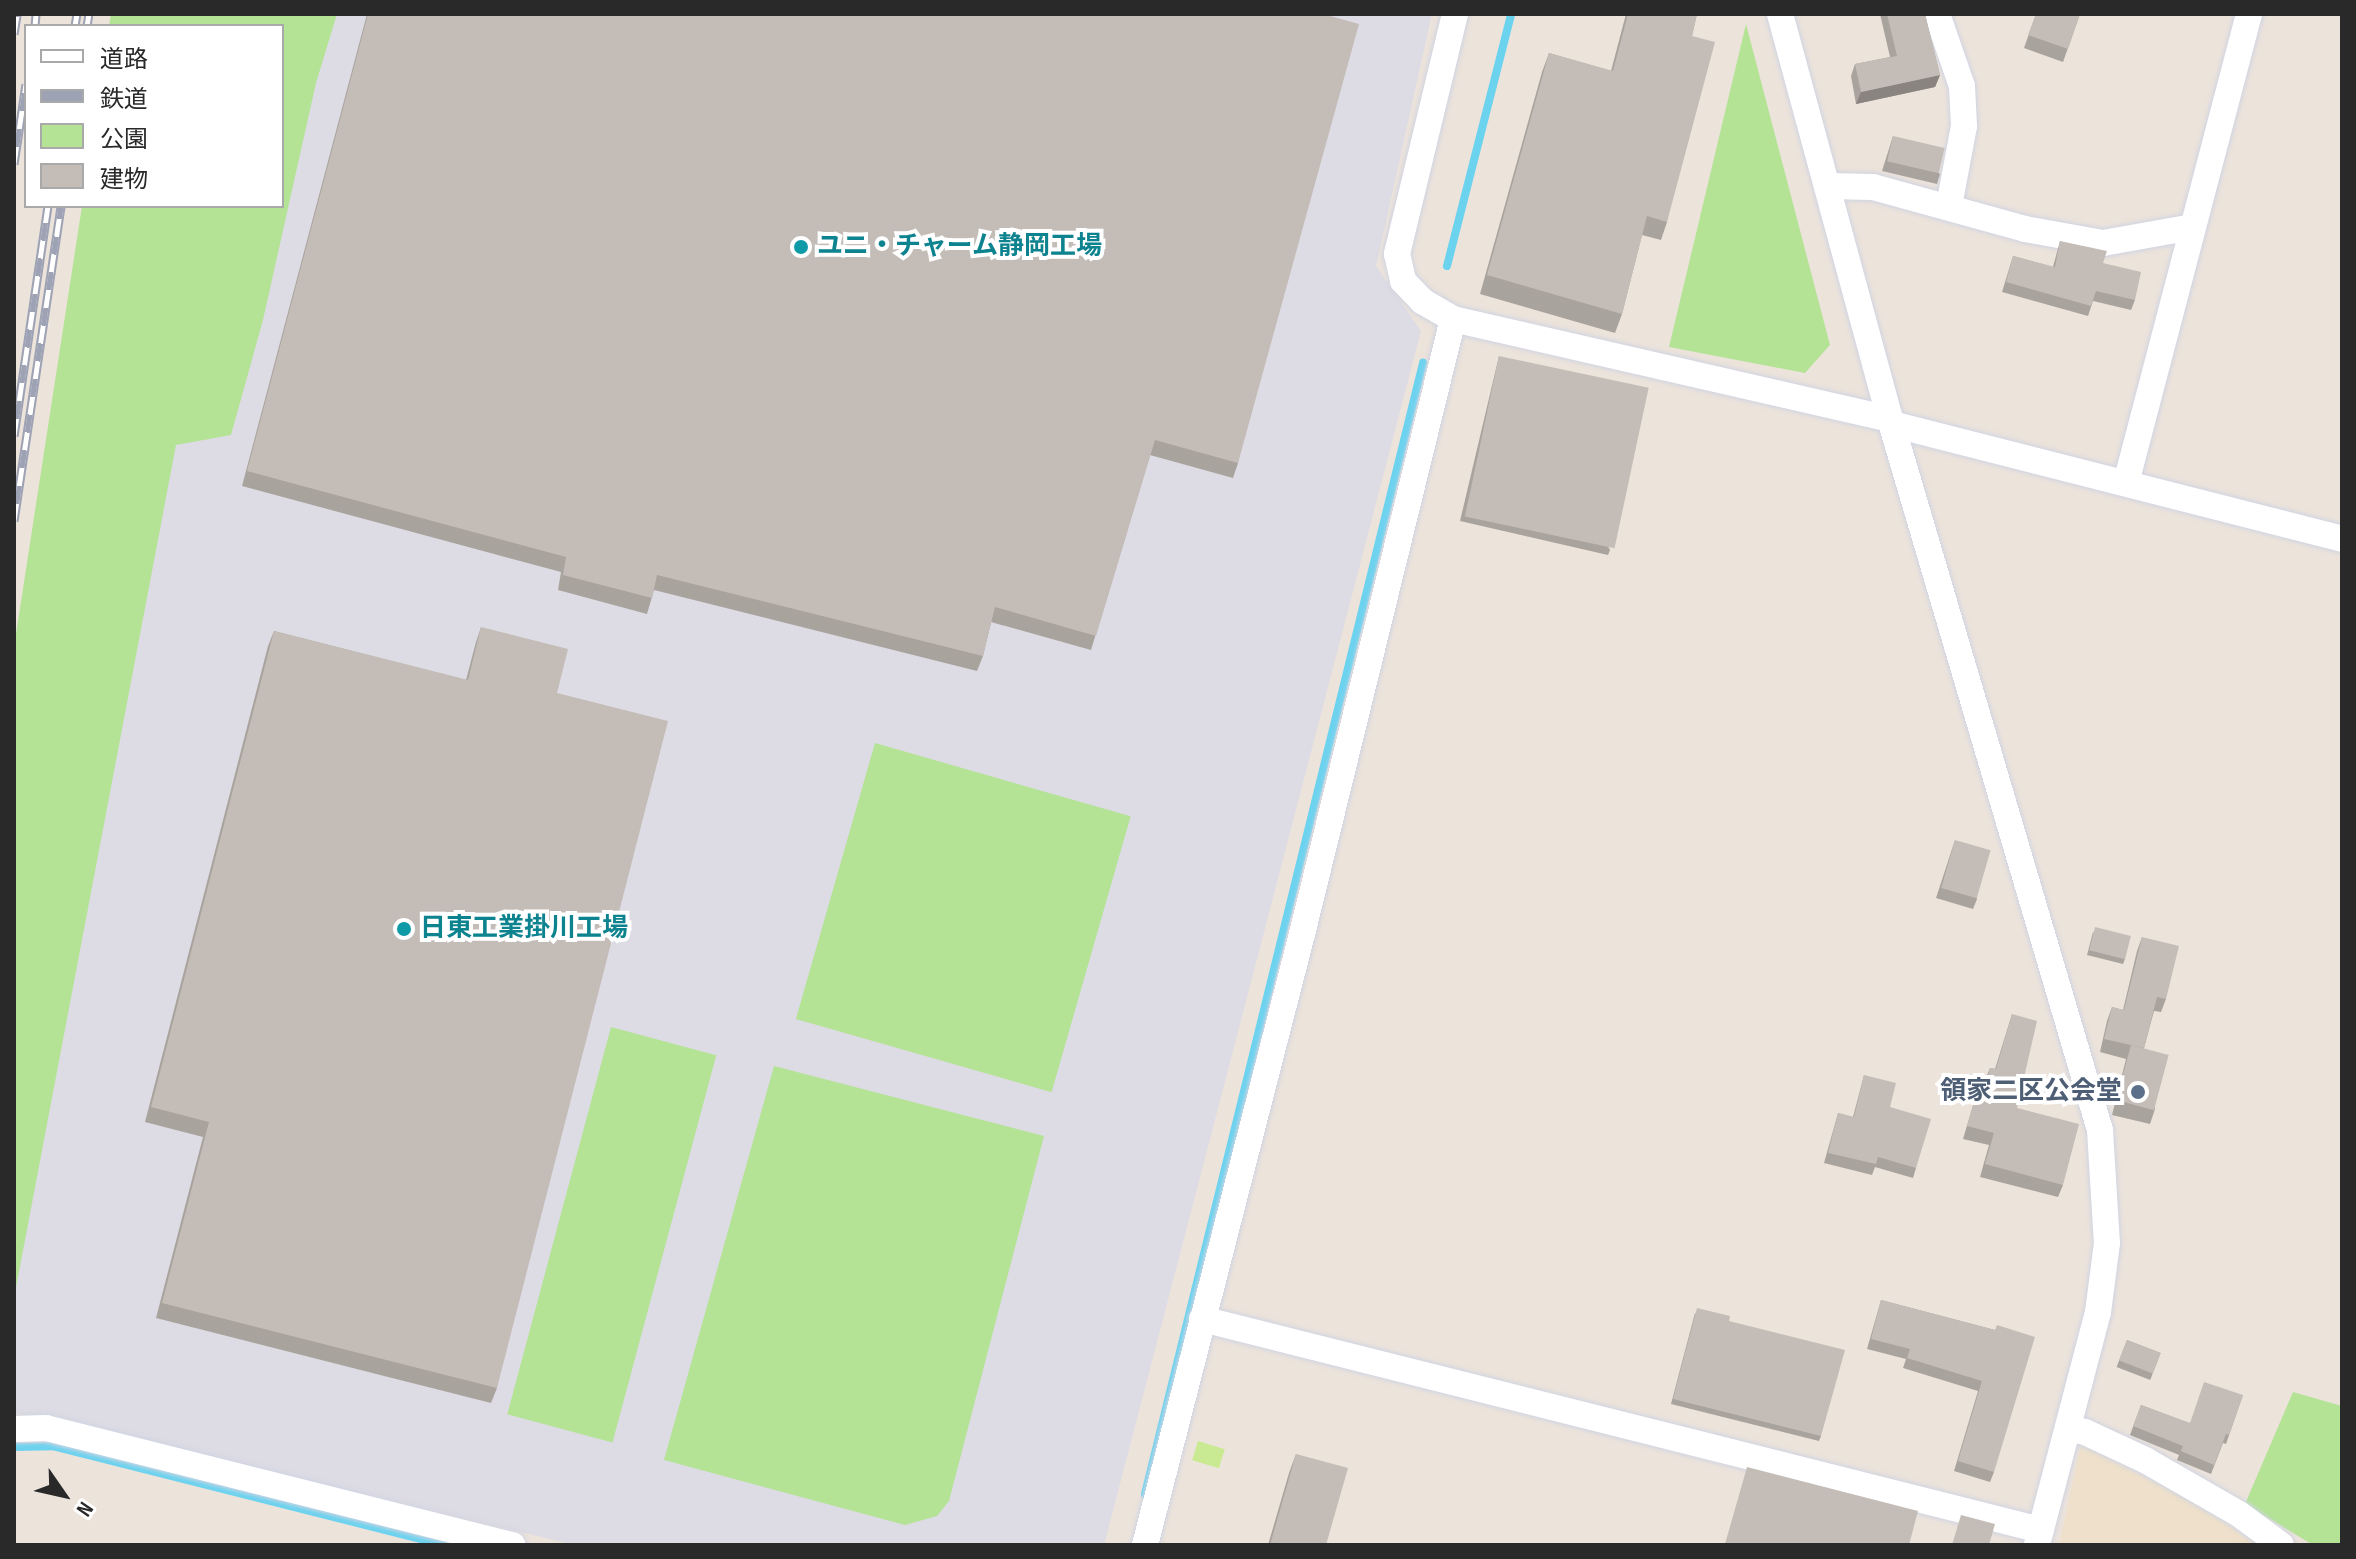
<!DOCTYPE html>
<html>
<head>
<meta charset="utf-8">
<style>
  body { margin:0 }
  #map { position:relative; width:2356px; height:1559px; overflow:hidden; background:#ece3db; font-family:"Sofia Sans Condensed","Noto Sans JP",sans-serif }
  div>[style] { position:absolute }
  .industrial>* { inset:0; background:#dddbe4 }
  .education>* { inset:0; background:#eee0ca }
  .green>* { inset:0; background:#b4e396; transform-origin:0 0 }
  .pitch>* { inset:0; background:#c9ea92; transform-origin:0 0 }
  .stream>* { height:8px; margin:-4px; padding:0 4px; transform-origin:4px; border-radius:4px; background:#6cd3ef }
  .roads { filter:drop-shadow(0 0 2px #d0d4e2) drop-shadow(0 0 2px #d0d4e2) }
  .minor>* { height:26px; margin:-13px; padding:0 13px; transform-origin:13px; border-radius:13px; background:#fff }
  .rail>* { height:9px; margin-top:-4.5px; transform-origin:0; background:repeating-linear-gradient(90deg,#fff 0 18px,#9da2b4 0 36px); box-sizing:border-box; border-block:2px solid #9da2b4 }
  .wall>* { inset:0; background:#a9a39d; transform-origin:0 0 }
  .shaded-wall>* { inset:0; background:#898480 }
  .building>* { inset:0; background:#c4bdb7; transform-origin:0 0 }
  .dots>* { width:22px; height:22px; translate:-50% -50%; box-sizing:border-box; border:4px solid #fff; border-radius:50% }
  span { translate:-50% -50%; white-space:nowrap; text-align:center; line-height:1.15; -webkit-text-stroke:8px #fff; paint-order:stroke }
  .culture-label { font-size:26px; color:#0d838f; font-weight:700 }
  .left { translate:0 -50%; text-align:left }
  .service-label { font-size:26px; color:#4e5e75; font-weight:700 }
  .right { translate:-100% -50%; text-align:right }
  .frame { position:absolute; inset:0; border:16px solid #292929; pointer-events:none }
  .legend { position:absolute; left:24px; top:24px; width:260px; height:184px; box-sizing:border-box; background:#fff; border:2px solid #a9a9a9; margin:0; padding:10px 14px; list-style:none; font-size:24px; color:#292929 }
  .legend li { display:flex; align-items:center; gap:16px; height:40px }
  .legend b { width:40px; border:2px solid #a9a9a9 }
  .north { position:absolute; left:24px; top:1455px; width:80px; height:80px; -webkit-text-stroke:6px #fff; paint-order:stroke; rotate:124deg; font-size:22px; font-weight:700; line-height:32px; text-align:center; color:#292929 }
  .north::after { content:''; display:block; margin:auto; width:28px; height:36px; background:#292929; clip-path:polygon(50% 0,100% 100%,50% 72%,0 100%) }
</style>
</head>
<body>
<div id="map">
  <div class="industrial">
    <div style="clip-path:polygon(167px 14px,1432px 14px,1376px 266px,1421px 331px,1104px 1545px,575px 1545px,14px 1412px,14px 1015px,138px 206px,282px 206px,282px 26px)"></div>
  </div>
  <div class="education">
    <div style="clip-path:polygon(2081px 1445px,2190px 1500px,2258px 1545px,2059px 1545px)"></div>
  </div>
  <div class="green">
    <div style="clip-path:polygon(111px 14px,337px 14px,316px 83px,263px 320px,231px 435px,176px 445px,14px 1298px,14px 647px,82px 206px,282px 206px,282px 26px,109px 26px)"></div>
    <div style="clip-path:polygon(1746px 24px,1830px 345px,1805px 373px,1669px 347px)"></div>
    <div style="left:875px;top:743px;width:266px;height:287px;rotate:16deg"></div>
    <div style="left:611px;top:1027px;width:109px;height:401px;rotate:15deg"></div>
    <div style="clip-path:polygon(774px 1066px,1044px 1136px,949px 1501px,937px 1516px,905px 1525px,664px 1460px)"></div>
    <div style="clip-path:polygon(2293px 1392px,2342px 1406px,2342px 1545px,2313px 1545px,2245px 1504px)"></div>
  </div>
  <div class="pitch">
    <div style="left:1198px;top:1441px;width:28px;height:20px;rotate:17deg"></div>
  </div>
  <div class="stream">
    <div style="left:1447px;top:266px;width:260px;rotate:-75.7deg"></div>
    <div style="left:14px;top:1447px;width:39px;rotate:-1deg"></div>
    <div style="left:53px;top:1446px;width:402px;rotate:14.2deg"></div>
    <div style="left:1145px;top:1494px;width:1165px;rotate:-76.19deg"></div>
  </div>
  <div class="roads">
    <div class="minor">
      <div style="left:1455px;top:14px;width:247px;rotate:103.6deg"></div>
      <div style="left:1397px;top:254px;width:28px;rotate:77deg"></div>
      <div style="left:1403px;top:281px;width:28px;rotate:46deg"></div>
      <div style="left:1422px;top:301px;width:36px;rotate:30deg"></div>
      <div style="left:1453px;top:319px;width:448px;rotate:12.9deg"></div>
      <div style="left:1780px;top:14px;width:420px;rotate:74.8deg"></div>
      <div style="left:1890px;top:419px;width:741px;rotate:73.55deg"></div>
      <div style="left:2100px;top:1130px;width:113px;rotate:86.5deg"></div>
      <div style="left:2107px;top:1243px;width:70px;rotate:97.4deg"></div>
      <div style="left:2098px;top:1312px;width:241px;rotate:104.7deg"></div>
      <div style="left:1937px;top:14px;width:76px;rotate:70.9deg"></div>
      <div style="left:1962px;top:86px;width:40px;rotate:87.1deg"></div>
      <div style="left:1964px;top:126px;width:81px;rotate:100.6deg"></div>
      <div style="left:1828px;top:186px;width:45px;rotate:1.3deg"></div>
      <div style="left:1873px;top:187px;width:158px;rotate:15.4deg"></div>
      <div style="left:2025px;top:229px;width:79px;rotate:10.2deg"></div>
      <div style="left:2103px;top:243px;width:91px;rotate:-10.1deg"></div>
      <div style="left:1892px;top:424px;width:464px;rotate:14.3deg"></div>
      <div style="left:2126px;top:483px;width:485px;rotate:-75.3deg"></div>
      <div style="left:1202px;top:1319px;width:865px;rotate:14.12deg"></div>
      <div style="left:2068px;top:1428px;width:17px;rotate:13deg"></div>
      <div style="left:2085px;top:1432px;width:66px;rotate:25deg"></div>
      <div style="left:2145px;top:1460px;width:108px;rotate:29.9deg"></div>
      <div style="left:2239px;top:1514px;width:52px;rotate:36.4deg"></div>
      <div style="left:14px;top:1429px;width:32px;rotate:-2deg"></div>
      <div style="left:46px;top:1428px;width:481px;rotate:14.1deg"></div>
      <div style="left:1145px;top:1545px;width:639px;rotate:-75.59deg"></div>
      <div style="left:1304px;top:926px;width:625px;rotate:-76.21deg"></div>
    </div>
  </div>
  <div class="rail">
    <div style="left:35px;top:26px;width:12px;rotate:-85deg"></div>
    <div style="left:75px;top:26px;width:12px;rotate:-81deg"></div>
    <div style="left:87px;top:26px;width:12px;rotate:-81deg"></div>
    <div style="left:14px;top:34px;width:20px;rotate:-81deg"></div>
    <div style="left:14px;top:164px;width:81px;rotate:-81.5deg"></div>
    <div style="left:14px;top:436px;width:232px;rotate:-81.6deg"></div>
    <div style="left:14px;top:521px;width:318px;rotate:-81.5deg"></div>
  </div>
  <div class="wall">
    <div style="clip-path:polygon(367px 14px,1323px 14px,1238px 463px,1233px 478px,1150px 455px,1091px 650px,991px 622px,983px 656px,977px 671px,654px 590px,647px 614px,558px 590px,561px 572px,242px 486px)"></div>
    <div style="clip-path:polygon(1626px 14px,1697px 14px,1692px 36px,1667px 222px,1661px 240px,1642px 235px,1622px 314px,1615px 333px,1480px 294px,1542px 72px,1549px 53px,1611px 71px)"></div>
    <div style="clip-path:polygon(1880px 14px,1925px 14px,1940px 75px,1935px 87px,1856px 104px,1851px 76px,1855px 64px,1890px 57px)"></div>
    <div style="clip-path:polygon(2036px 14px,2080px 14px,2063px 62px,2024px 48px)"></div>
    <div style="clip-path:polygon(1893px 136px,1940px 174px,1937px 184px,1882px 171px)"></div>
    <div style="clip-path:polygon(2060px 241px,2103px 263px,2135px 300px,2131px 310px,2093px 301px,2088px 316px,2002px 292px,2013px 256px,2053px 267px)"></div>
    <div style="clip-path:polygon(1499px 356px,1610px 550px,1608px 555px,1460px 521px)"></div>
    <div style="clip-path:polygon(481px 627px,557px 693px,497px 1388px,491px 1403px,156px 1318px,203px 1137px,145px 1122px,268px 646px,274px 631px,466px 680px,476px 642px)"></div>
    <div style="clip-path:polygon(1955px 840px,1977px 899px,1973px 909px,1936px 898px)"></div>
    <div style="clip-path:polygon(2093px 932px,2125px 959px,2123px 964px,2087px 955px)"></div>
    <div style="clip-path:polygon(2142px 937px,2166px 999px,2161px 1012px,2154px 1011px,2144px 1048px,2155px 1109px,2150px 1124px,2112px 1115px,2126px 1059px,2100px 1052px,2107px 1021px,2112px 1007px,2123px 1010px,2137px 951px)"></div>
    <div style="clip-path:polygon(2012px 1014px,2017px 1108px,2063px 1185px,2058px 1197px,1980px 1177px,1989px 1145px,1963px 1139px,1974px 1102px,1980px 1104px,1985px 1080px,1990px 1068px,1995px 1069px)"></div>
    <div style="clip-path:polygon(1864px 1075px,1890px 1107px,1916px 1168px,1913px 1178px,1875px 1167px,1872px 1175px,1824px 1163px,1838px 1113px,1853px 1117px)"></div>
    <div style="clip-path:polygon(1881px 1300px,1995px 1330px,1994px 1472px,1990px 1482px,1954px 1471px,1978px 1391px,1903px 1368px,1906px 1359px,1867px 1349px)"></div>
    <div style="clip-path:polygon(1695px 1313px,1821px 1436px,1819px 1441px,1671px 1404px)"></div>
    <div style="left:2127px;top:1340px;width:36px;height:29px;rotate:21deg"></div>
    <div style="clip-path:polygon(2243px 1395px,2226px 1444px,2223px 1443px,2211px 1474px,2177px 1460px,2179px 1455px,2130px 1435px,2141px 1405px,2189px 1423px)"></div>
    <div style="clip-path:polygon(1296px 1454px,1326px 1545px,1268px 1545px,1289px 1473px)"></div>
  </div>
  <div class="shaded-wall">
    <div style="clip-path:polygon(1940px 75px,1935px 87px,1856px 104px,1861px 92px)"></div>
  </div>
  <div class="building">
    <div style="clip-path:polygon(368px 14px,1323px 14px,1359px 24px,1238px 463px,1155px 440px,1096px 636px,995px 607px,983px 656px,657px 575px,652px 598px,563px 575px,566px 557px,247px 471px)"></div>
    <div style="clip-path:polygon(1628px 14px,1697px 14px,1692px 36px,1715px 42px,1667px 222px,1647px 216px,1622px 314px,1487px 275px,1549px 53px,1613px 71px)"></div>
    <div style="clip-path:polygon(1887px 14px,1925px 14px,1940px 75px,1861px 92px,1855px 64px,1897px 56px)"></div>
    <div style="clip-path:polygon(2036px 14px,2080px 14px,2068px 49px,2028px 35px)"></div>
    <div style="left:1893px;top:136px;width:53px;height:26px;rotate:13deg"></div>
    <div style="clip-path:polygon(2060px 241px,2107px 251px,2103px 263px,2141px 272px,2135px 300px,2096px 291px,2091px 306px,2006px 282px,2013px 256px,2055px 267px)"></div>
    <div style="left:1499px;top:356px;width:153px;height:164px;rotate:12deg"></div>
    <div style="clip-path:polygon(481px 627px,568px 649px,557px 693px,668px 721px,497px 1388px,162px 1303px,209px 1122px,151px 1107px,274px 631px,468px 680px)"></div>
    <div style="left:1955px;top:840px;width:37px;height:50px;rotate:16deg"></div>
    <div style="left:2095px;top:927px;width:37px;height:24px;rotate:14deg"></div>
    <div style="clip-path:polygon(2142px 937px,2179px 946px,2166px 999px,2157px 997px,2144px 1048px,2104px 1039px,2112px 1007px,2124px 1010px)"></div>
    <div style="clip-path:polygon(2012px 1014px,2037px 1021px,2017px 1108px,2079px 1124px,2063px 1185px,1985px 1164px,1994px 1133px,1967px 1126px,1974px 1102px,1981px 1104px,1990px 1068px,1996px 1069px)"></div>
    <div style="left:2131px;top:1045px;width:39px;height:57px;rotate:15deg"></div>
    <div style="clip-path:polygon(1864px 1075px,1896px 1083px,1890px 1107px,1931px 1119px,1916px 1168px,1878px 1157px,1876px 1164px,1828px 1153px,1838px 1113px,1854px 1117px)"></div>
    <div style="clip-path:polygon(1881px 1300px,1995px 1330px,1997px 1325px,2035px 1337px,1994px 1472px,1958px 1461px,1982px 1381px,1907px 1358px,1910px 1349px,1871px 1339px)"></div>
    <div style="clip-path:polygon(1697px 1308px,1730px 1316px,1729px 1321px,1845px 1350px,1821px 1436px,1673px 1399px)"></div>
    <div style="left:2127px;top:1340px;width:36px;height:22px;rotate:21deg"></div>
    <div style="clip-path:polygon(2204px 1382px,2243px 1395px,2229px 1435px,2226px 1434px,2214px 1465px,2181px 1451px,2183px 1446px,2133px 1426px,2141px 1405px,2190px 1423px)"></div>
    <div style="clip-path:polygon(1296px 1454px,1348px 1468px,1326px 1545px,1270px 1545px)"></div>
    <div style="clip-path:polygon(1747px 1467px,1918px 1511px,1909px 1545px,1729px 1545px,1725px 1544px)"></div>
    <div style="clip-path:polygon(1961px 1515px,1995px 1524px,1989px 1545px,1952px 1545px)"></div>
  </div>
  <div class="dots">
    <div style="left:801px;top:247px;background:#0f9aa8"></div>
    <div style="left:404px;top:929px;background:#0f9aa8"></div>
    <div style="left:2138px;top:1092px;background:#5c6f8a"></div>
  </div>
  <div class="culture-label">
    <span class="left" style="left:817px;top:247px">ユニ・チャーム静岡工場</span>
    <span class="left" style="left:420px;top:929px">日東工業掛川工場</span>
  </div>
  <div class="service-label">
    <span class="right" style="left:2122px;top:1092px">領家二区公会堂</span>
  </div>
  <div class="frame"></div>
  <ul class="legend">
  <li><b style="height:10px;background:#fff"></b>道路</li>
  <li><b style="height:10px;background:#9da2b4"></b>鉄道</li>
  <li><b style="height:22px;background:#b4e396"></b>公園</li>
  <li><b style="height:22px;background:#c4bdb7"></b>建物</li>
  </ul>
  <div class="north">N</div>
</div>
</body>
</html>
